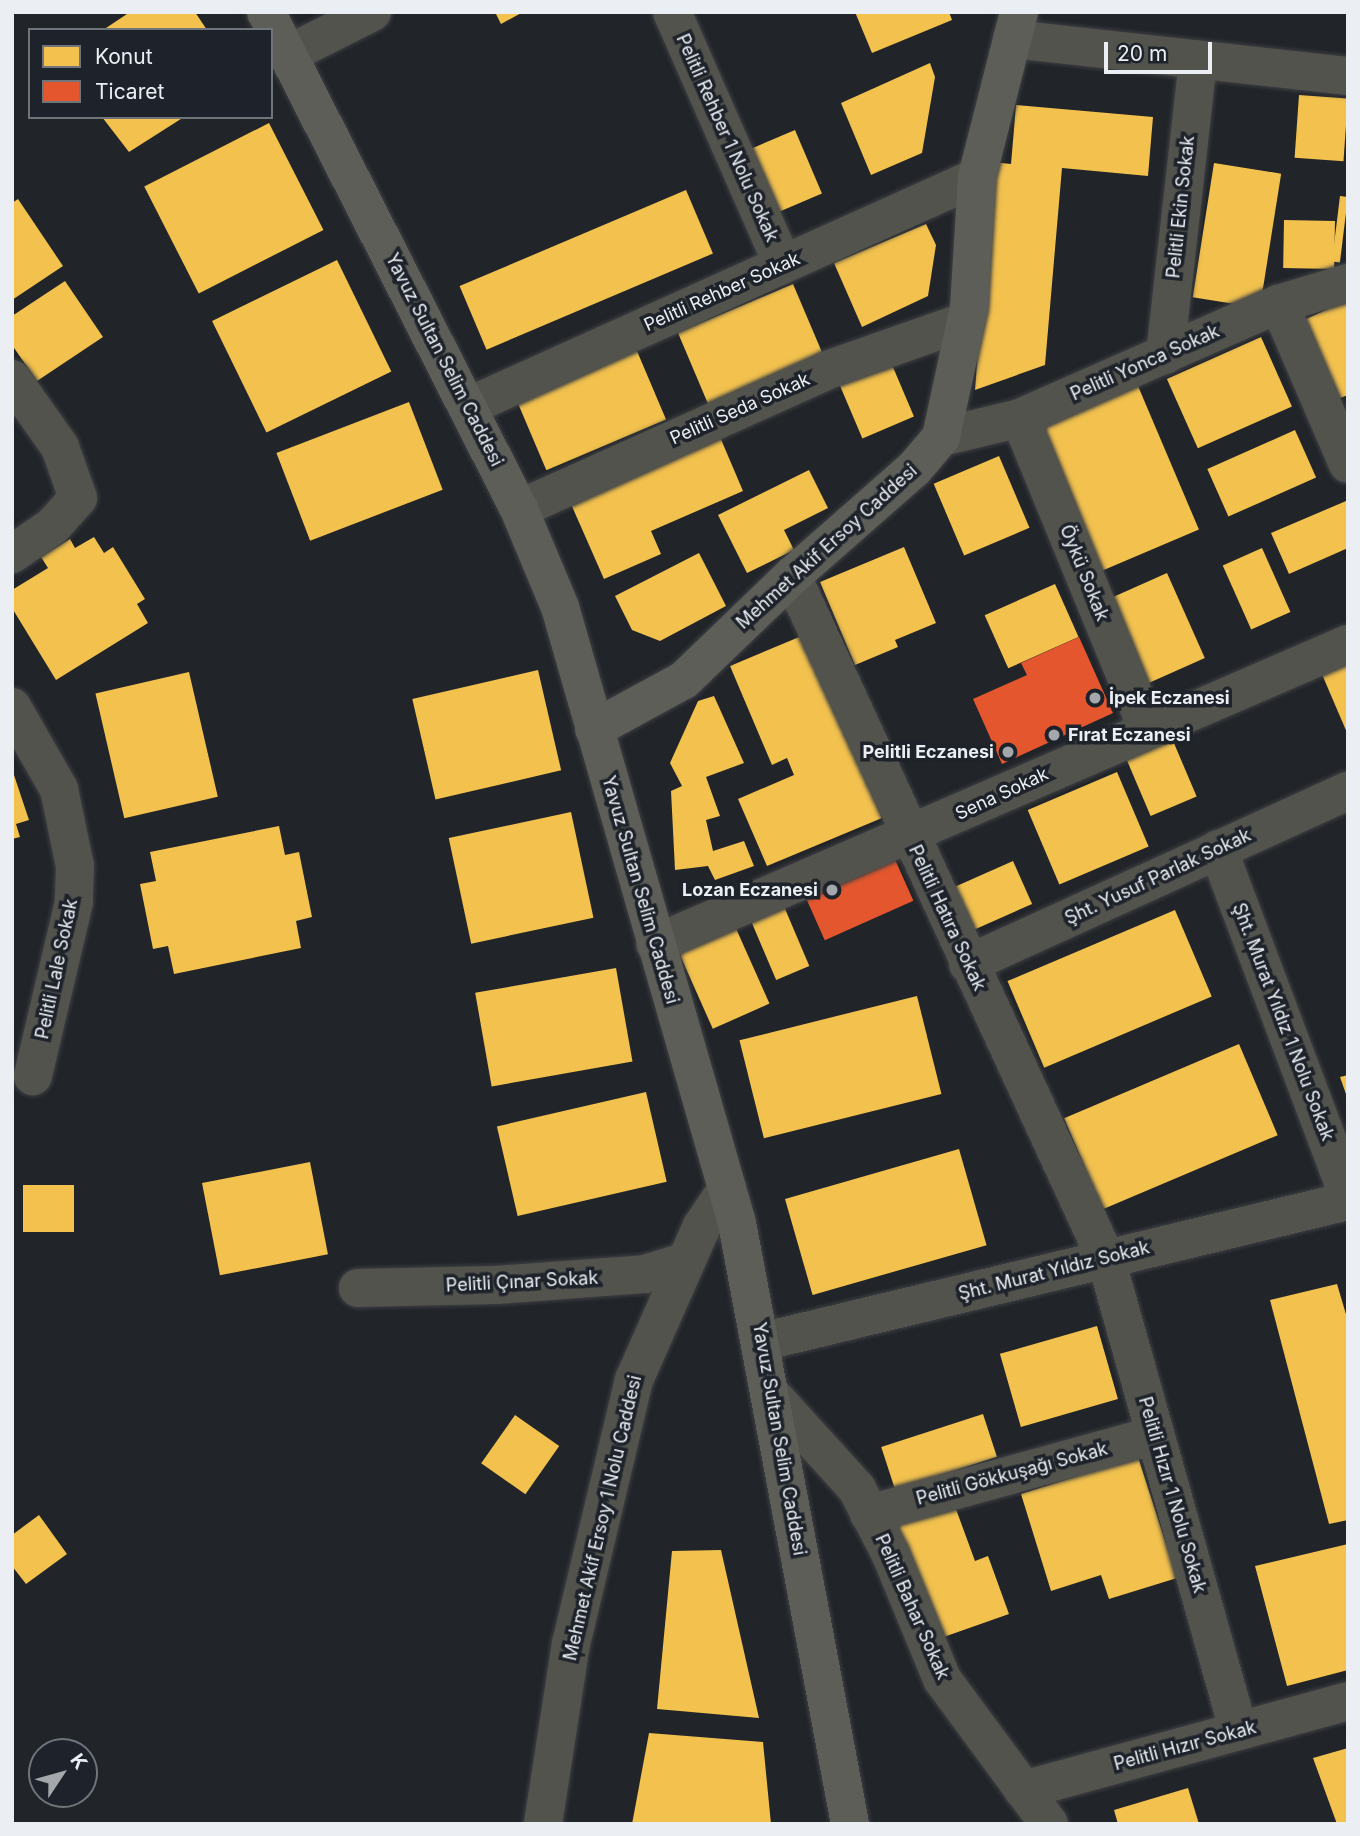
<!DOCTYPE html>
<html>
<head>
<meta charset="utf-8">
<style>
  body { margin:0 }
  #map { position:relative; width:1360px; height:1836px; overflow:hidden; background:#212428; font-family:Inter,sans-serif }
  div>[style] { position:absolute }
  .homes>* { inset:0; background:#f2c14e; transform-origin:0 0 }
  .shops>* { inset:0; background:#e4572e; transform-origin:0 0 }
  .roads { filter:drop-shadow(0 0 2px #3e4044) drop-shadow(0 0 2px #3e4044) }
  .street>* { height:38px; margin:-19px; padding:0 19px; transform-origin:19px; border-radius:19px; background:#53534d }
  .secondary>* { height:38px; margin:-19px; padding:0 19px; transform-origin:19px; border-radius:19px; background:#5d5e57 }
  .dots>* { width:19px; height:19px; translate:-50% -50%; box-sizing:border-box; border:4px solid #1e232b; border-radius:50% }
  span { translate:-50% -50%; white-space:nowrap; text-align:center; line-height:1.15; -webkit-text-stroke:7px #1e232b; paint-order:stroke }
  .street-label { font-size:18px; color:#ebeff4 }
  .poi-label { font-size:18px; color:#ebeff4; font-weight:700 }
  .left { translate:0 -50%; text-align:left }
  .right { translate:-100% -50%; text-align:right }
  .frame { position:absolute; inset:0; border:14px solid #ebeff4; pointer-events:none }
  .legend { position:absolute; left:28px; top:28px; width:245px; height:91px; box-sizing:border-box; background:#1e232b; border:2px solid #70757b; margin:0; padding:9px 12px; list-style:none; font-size:21px; color:#ebeff4 }
  .legend li { display:flex; align-items:center; gap:14px; height:35px }
  .legend b { width:35px; border:2px solid #70757b }
  .north { position:absolute; left:28px; top:1738px; width:70px; height:70px; box-sizing:border-box; background:#1e232b; border:2px solid #70757b; border-radius:50%; rotate:54deg; font-size:19px; font-weight:700; line-height:28px; text-align:center; color:#ebeff4 }
  .north::after { content:''; display:block; margin:auto; width:24px; height:32px; background:#a4a8ad; clip-path:polygon(50% 0,100% 100%,50% 72%,0 100%) }
  .scale { position:absolute; left:1104px; top:42px; width:108px; height:32px; box-sizing:border-box; border:4px solid #ebeff4; border-top:0; padding-left:9px; font-size:21px; line-height:24px; white-space:nowrap; color:#ebeff4; -webkit-text-stroke:5px #1e232b; paint-order:stroke }
</style>
</head>
<body>
<div id="map">
  <div class="homes">
    <div style="clip-path:polygon(130px 12px,195px 12px,207px 30px,103px 30px)"></div>
    <div style="clip-path:polygon(495px 12px,523px 12px,501px 24px)"></div>
    <div style="clip-path:polygon(855px 12px,949px 12px,952px 20px,872px 53px)"></div>
    <div style="clip-path:polygon(930px 63px,935px 77px,922px 153px,871px 175px,841px 103px)"></div>
    <div style="left:1299px;top:95px;width:49px;height:63px;rotate:4deg"></div>
    <div style="clip-path:polygon(1016px 105px,1153px 117px,1148px 176px,1062px 168px,1045px 365px,975px 390px,992px 162px,1011px 164px)"></div>
    <div style="clip-path:polygon(102px 117px,184px 117px,129px 152px)"></div>
    <div style="left:269px;top:123px;width:120px;height:140px;rotate:63deg"></div>
    <div style="left:795px;top:130px;width:69px;height:56px;rotate:67deg"></div>
    <div style="left:1214px;top:163px;width:68px;height:136px;rotate:9deg"></div>
    <div style="left:686px;top:190px;width:69px;height:246px;rotate:67deg"></div>
    <div style="left:1340px;top:196px;width:8px;height:66px;rotate:7deg"></div>
    <div style="clip-path:polygon(18px 199px,63px 266px,12px 300px,12px 203px)"></div>
    <div style="left:1284px;top:220px;width:51px;height:48px;rotate:1deg"></div>
    <div style="clip-path:polygon(926px 224px,936px 245px,928px 296px,862px 327px,834px 263px)"></div>
    <div style="left:337px;top:260px;width:124px;height:139px;rotate:64deg"></div>
    <div style="clip-path:polygon(65px 281px,103px 337px,37px 381px,12px 345px,12px 316px)"></div>
    <div style="left:793px;top:284px;width:78px;height:125px;rotate:67deg"></div>
    <div style="clip-path:polygon(1348px 300px,1348px 395px,1340px 398px,1304px 320px)"></div>
    <div style="left:1261px;top:337px;width:76px;height:103px;rotate:66deg"></div>
    <div style="left:634px;top:344px;width:82px;height:130px;rotate:67deg"></div>
    <div style="left:887px;top:353px;width:69px;height:56px;rotate:67deg"></div>
    <div style="left:1138px;top:386px;width:156px;height:120px;rotate:67deg"></div>
    <div style="left:409px;top:402px;width:94px;height:142px;rotate:69deg"></div>
    <div style="clip-path:polygon(717px 430px,743px 491px,651px 531px,661px 554px,604px 579px,567px 495px)"></div>
    <div style="left:1295px;top:430px;width:52px;height:96px;rotate:66deg"></div>
    <div style="left:999px;top:456px;width:78px;height:71px;rotate:67deg"></div>
    <div style="clip-path:polygon(809px 470px,828px 508px,784px 530px,794px 550px,747px 573px,718px 515px)"></div>
    <div style="clip-path:polygon(1346px 501px,1348px 548px,1289px 574px,1271px 533px)"></div>
    <div style="clip-path:polygon(94px 537px,104px 553px,113px 547px,145px 599px,137px 604px,148px 623px,56px 680px,12px 608px,12px 590px,48px 568px,41px 557px,70px 539px,75px 548px)"></div>
    <div style="clip-path:polygon(904px 547px,936px 623px,895px 640px,898px 647px,855px 665px,820px 582px)"></div>
    <div style="left:1262px;top:548px;width:70px;height:43px;rotate:66deg"></div>
    <div style="clip-path:polygon(699px 553px,726px 606px,660px 641px,632px 630px,615px 596px)"></div>
    <div style="left:1167px;top:573px;width:93px;height:70px;rotate:66deg"></div>
    <div style="left:1055px;top:584px;width:58px;height:77px;rotate:66deg"></div>
    <div style="clip-path:polygon(804px 635px,882px 818px,767px 866px,738px 799px,794px 775px,787px 758px,772px 765px,730px 666px)"></div>
    <div style="clip-path:polygon(1348px 644px,1348px 735px,1315px 658px)"></div>
    <div style="left:538px;top:670px;width:103px;height:129px;rotate:77deg"></div>
    <div style="left:189px;top:672px;width:128px;height:96px;rotate:77deg"></div>
    <div style="clip-path:polygon(714px 696px,744px 763px,706px 777px,720px 816px,706px 820px,713px 851px,744px 841px,754px 866px,715px 880px,708px 866px,675px 870px,671px 791px,682px 786px,670px 763px,698px 701px)"></div>
    <div style="left:1165px;top:722px;width:81px;height:50px;rotate:67deg"></div>
    <div style="clip-path:polygon(12px 769px,29px 820px,16px 824px,20px 837px,12px 839px)"></div>
    <div style="left:1117px;top:772px;width:81px;height:97px;rotate:67deg"></div>
    <div style="left:571px;top:812px;width:108px;height:125px;rotate:78deg"></div>
    <div style="clip-path:polygon(279px 826px,285px 855px,299px 852px,312px 917px,296px 921px,301px 948px,174px 974px,168px 946px,153px 949px,140px 884px,156px 881px,150px 852px)"></div>
    <div style="left:1013px;top:861px;width:47px;height:74px;rotate:66deg"></div>
    <div style="left:780px;top:897px;width:75px;height:36px;rotate:67deg"></div>
    <div style="left:1175px;top:910px;width:94px;height:182px;rotate:67deg"></div>
    <div style="left:730px;top:915px;width:97px;height:62px;rotate:66deg"></div>
    <div style="left:616px;top:968px;width:95px;height:143px;rotate:80deg"></div>
    <div style="left:917px;top:996px;width:101px;height:183px;rotate:76deg"></div>
    <div style="left:1239px;top:1044px;width:99px;height:190px;rotate:67deg"></div>
    <div style="clip-path:polygon(1348px 1075px,1348px 1097px,1347px 1097px,1340px 1077px)"></div>
    <div style="left:646px;top:1092px;width:92px;height:153px;rotate:77deg"></div>
    <div style="left:959px;top:1149px;width:100px;height:181px;rotate:74deg"></div>
    <div style="left:310px;top:1162px;width:94px;height:110px;rotate:79deg"></div>
    <div style="left:23px;top:1185px;width:51px;height:47px"></div>
    <div style="clip-path:polygon(1337px 1284px,1348px 1321px,1348px 1520px,1329px 1524px,1270px 1300px)"></div>
    <div style="left:1097px;top:1326px;width:76px;height:101px;rotate:74deg"></div>
    <div style="left:983px;top:1414px;width:45px;height:107px;rotate:72deg"></div>
    <div style="left:515px;top:1415px;width:54px;height:59px;rotate:35deg"></div>
    <div style="clip-path:polygon(1138px 1457px,1177px 1578px,1109px 1599px,1101px 1575px,1051px 1591px,1021px 1494px)"></div>
    <div style="clip-path:polygon(953px 1501px,975px 1561px,988px 1556px,1009px 1614px,938px 1639px,895px 1521px)"></div>
    <div style="clip-path:polygon(39px 1515px,67px 1554px,26px 1584px,12px 1566px,12px 1535px)"></div>
    <div style="clip-path:polygon(1348px 1544px,1348px 1670px,1287px 1686px,1255px 1566px)"></div>
    <div style="clip-path:polygon(721px 1550px,759px 1718px,657px 1709px,672px 1551px)"></div>
    <div style="clip-path:polygon(649px 1733px,763px 1742px,771px 1824px,632px 1824px)"></div>
    <div style="clip-path:polygon(1348px 1748px,1348px 1824px,1337px 1824px,1313px 1758px)"></div>
    <div style="clip-path:polygon(1188px 1788px,1199px 1824px,1118px 1824px,1114px 1810px)"></div>
  </div>
  <div class="shops">
    <div style="clip-path:polygon(1079px 637px,1113px 713px,1002px 764px,973px 699px,1027px 675px,1021px 663px)"></div>
    <div style="left:889px;top:846px;width:60px;height:97px;rotate:66deg"></div>
  </div>
  <div class="roads">
    <div class="street">
      <div style="left:672px;top:12px;width:276px;rotate:66.3deg"></div>
      <div style="left:1012px;top:39px;width:338px;rotate:6.3deg"></div>
      <div style="left:289px;top:54px;width:93px;rotate:-26.8deg"></div>
      <div style="left:1279px;top:304px;width:174px;rotate:66.7deg"></div>
      <div style="left:1165px;top:355px;width:297px;rotate:-83.6deg"></div>
      <div style="left:12px;top:379px;width:83px;rotate:54.8deg"></div>
      <div style="left:60px;top:447px;width:54px;rotate:70.6deg"></div>
      <div style="left:78px;top:498px;width:38px;rotate:132deg"></div>
      <div style="left:53px;top:526px;width:50px;rotate:145.7deg"></div>
      <div style="left:467px;top:407px;width:559px;rotate:-24.27deg"></div>
      <div style="left:1020px;top:418px;width:335px;rotate:67.7deg"></div>
      <div style="left:941px;top:437px;width:81px;rotate:-13.5deg"></div>
      <div style="left:1020px;top:418px;width:283px;rotate:-23.8deg"></div>
      <div style="left:1279px;top:304px;width:72px;rotate:-16.9deg"></div>
      <div style="left:519px;top:509px;width:341px;rotate:-24.2deg"></div>
      <div style="left:830px;top:369px;width:144px;rotate:-19.4deg"></div>
      <div style="left:792px;top:576px;width:752px;rotate:65.31deg"></div>
      <div style="left:1106px;top:1259px;width:490px;rotate:74.3deg"></div>
      <div style="left:12px;top:707px;width:95px;rotate:60.2deg"></div>
      <div style="left:59px;top:789px;width:79px;rotate:78.3deg"></div>
      <div style="left:75px;top:866px;width:36px;rotate:92deg"></div>
      <div style="left:74px;top:902px;width:179px;rotate:103.3deg"></div>
      <div style="left:1218px;top:849px;width:369px;rotate:69.4deg"></div>
      <div style="left:655px;top:944px;width:755px;rotate:-23.41deg"></div>
      <div style="left:968px;top:964px;width:418px;rotate:-24.5deg"></div>
      <div style="left:358px;top:1288px;width:138px;rotate:-1.2deg"></div>
      <div style="left:496px;top:1285px;width:149px;rotate:-4.2deg"></div>
      <div style="left:645px;top:1274px;width:41px;rotate:-17.1deg"></div>
      <div style="left:761px;top:1342px;width:604px;rotate:-13.51deg"></div>
      <div style="left:771px;top:1394px;width:128px;rotate:47.8deg"></div>
      <div style="left:857px;top:1489px;width:74px;rotate:62.7deg"></div>
      <div style="left:891px;top:1555px;width:134px;rotate:67.6deg"></div>
      <div style="left:942px;top:1679px;width:180px;rotate:53.6deg"></div>
      <div style="left:869px;top:1514px;width:297px;rotate:-15.4deg"></div>
      <div style="left:1023px;top:1790px;width:337px;rotate:-15.3deg"></div>
      <div style="left:543px;top:1824px;width:182px;rotate:-81.2deg"></div>
      <div style="left:571px;top:1644px;width:271px;rotate:-76.6deg"></div>
      <div style="left:634px;top:1380px;width:168px;rotate:-66.2deg"></div>
      <div style="left:702px;top:1226px;width:45px;rotate:-56deg"></div>
    </div>
    <div class="secondary">
      <div style="left:266px;top:12px;width:558px;rotate:63.02deg"></div>
      <div style="left:519px;top:509px;width:106px;rotate:67.3deg"></div>
      <div style="left:560px;top:607px;width:641px;rotate:73.97deg"></div>
      <div style="left:737px;top:1223px;width:612px;rotate:79.35deg"></div>
      <div style="left:594px;top:729px;width:102px;rotate:-28.6deg"></div>
      <div style="left:684px;top:680px;width:150px;rotate:-43.9deg"></div>
      <div style="left:792px;top:576px;width:162px;rotate:-41.3deg"></div>
      <div style="left:914px;top:469px;width:42px;rotate:-49.8deg"></div>
      <div style="left:941px;top:437px;width:132px;rotate:-77.8deg"></div>
      <div style="left:969px;top:308px;width:131px;rotate:-86.5deg"></div>
      <div style="left:977px;top:177px;width:170px;rotate:-75.7deg"></div>
    </div>
  </div>
  <div class="dots">
    <div style="left:1095px;top:698px;background:#a4a8ad"></div>
    <div style="left:1054px;top:735px;background:#a4a8ad"></div>
    <div style="left:1008px;top:752px;background:#a4a8ad"></div>
    <div style="left:832px;top:890px;background:#a4a8ad"></div>
  </div>
  <div class="street-label">
    <span style="left:727px;top:138px;rotate:66deg">Pelitli Rehber 1 Nolu Sokak</span>
    <span style="left:1181px;top:207px;rotate:-84deg">Pelitli Ekin Sokak</span>
    <span style="left:722px;top:292px;rotate:-24deg">Pelitli Rehber Sokak</span>
    <span style="left:444px;top:360px;rotate:63deg">Yavuz Sultan Selim Caddesi</span>
    <span style="left:1145px;top:363px;rotate:-24deg">Pelitli Yonca Sokak</span>
    <span style="left:740px;top:409px;rotate:-24deg">Pelitli Seda Sokak</span>
    <span style="left:827px;top:547px;rotate:-42deg">Mehmet Akif Ersoy Caddesi</span>
    <span style="left:1084px;top:573px;rotate:68deg">Öykü Sokak</span>
    <span style="left:1002px;top:794px;rotate:-25deg">Sena Sokak</span>
    <span style="left:1158px;top:877px;rotate:-25deg">Şht. Yusuf Parlak Sokak</span>
    <span style="left:640px;top:890px;rotate:74deg">Yavuz Sultan Selim Caddesi</span>
    <span style="left:947px;top:918px;rotate:65deg">Pelitli Hatıra Sokak</span>
    <span style="left:57px;top:969px;rotate:-78deg">Pelitli Lale Sokak</span>
    <span style="left:1283px;top:1022px;rotate:69deg">Şht. Murat Yıldız 1 Nolu Sokak</span>
    <span style="left:1054px;top:1271px;rotate:-14deg">Şht. Murat Yıldız Sokak</span>
    <span style="left:522px;top:1282px;rotate:-3deg">Pelitli Çınar Sokak</span>
    <span style="left:779px;top:1439px;rotate:80deg">Yavuz Sultan Selim Caddesi</span>
    <span style="left:1012px;top:1474px;rotate:-15deg">Pelitli Gökkuşağı Sokak</span>
    <span style="left:1172px;top:1495px;rotate:74deg">Pelitli Hızır 1 Nolu Sokak</span>
    <span style="left:603px;top:1518px;rotate:-77deg">Mehmet Akif Ersoy 1 Nolu Caddesi</span>
    <span style="left:912px;top:1607px;rotate:66deg">Pelitli Bahar Sokak</span>
    <span style="left:1185px;top:1746px;rotate:-15deg">Pelitli Hızır Sokak</span>
  </div>
  <div class="poi-label">
    <span class="left" style="left:1109px;top:698px">İpek Eczanesi</span>
    <span class="left" style="left:1068px;top:735px">Fırat Eczanesi</span>
    <span class="right" style="left:994px;top:752px">Pelitli Eczanesi</span>
    <span class="right" style="left:818px;top:890px">Lozan Eczanesi</span>
  </div>
  <div class="frame"></div>
  <ul class="legend">
  <li><b style="height:19px;background:#f2c14e"></b>Konut</li>
  <li><b style="height:19px;background:#e4572e"></b>Ticaret</li>
  </ul>
  <div class="north">K</div>
  <div class="scale">20 m</div>
</div>
</body>
</html>
